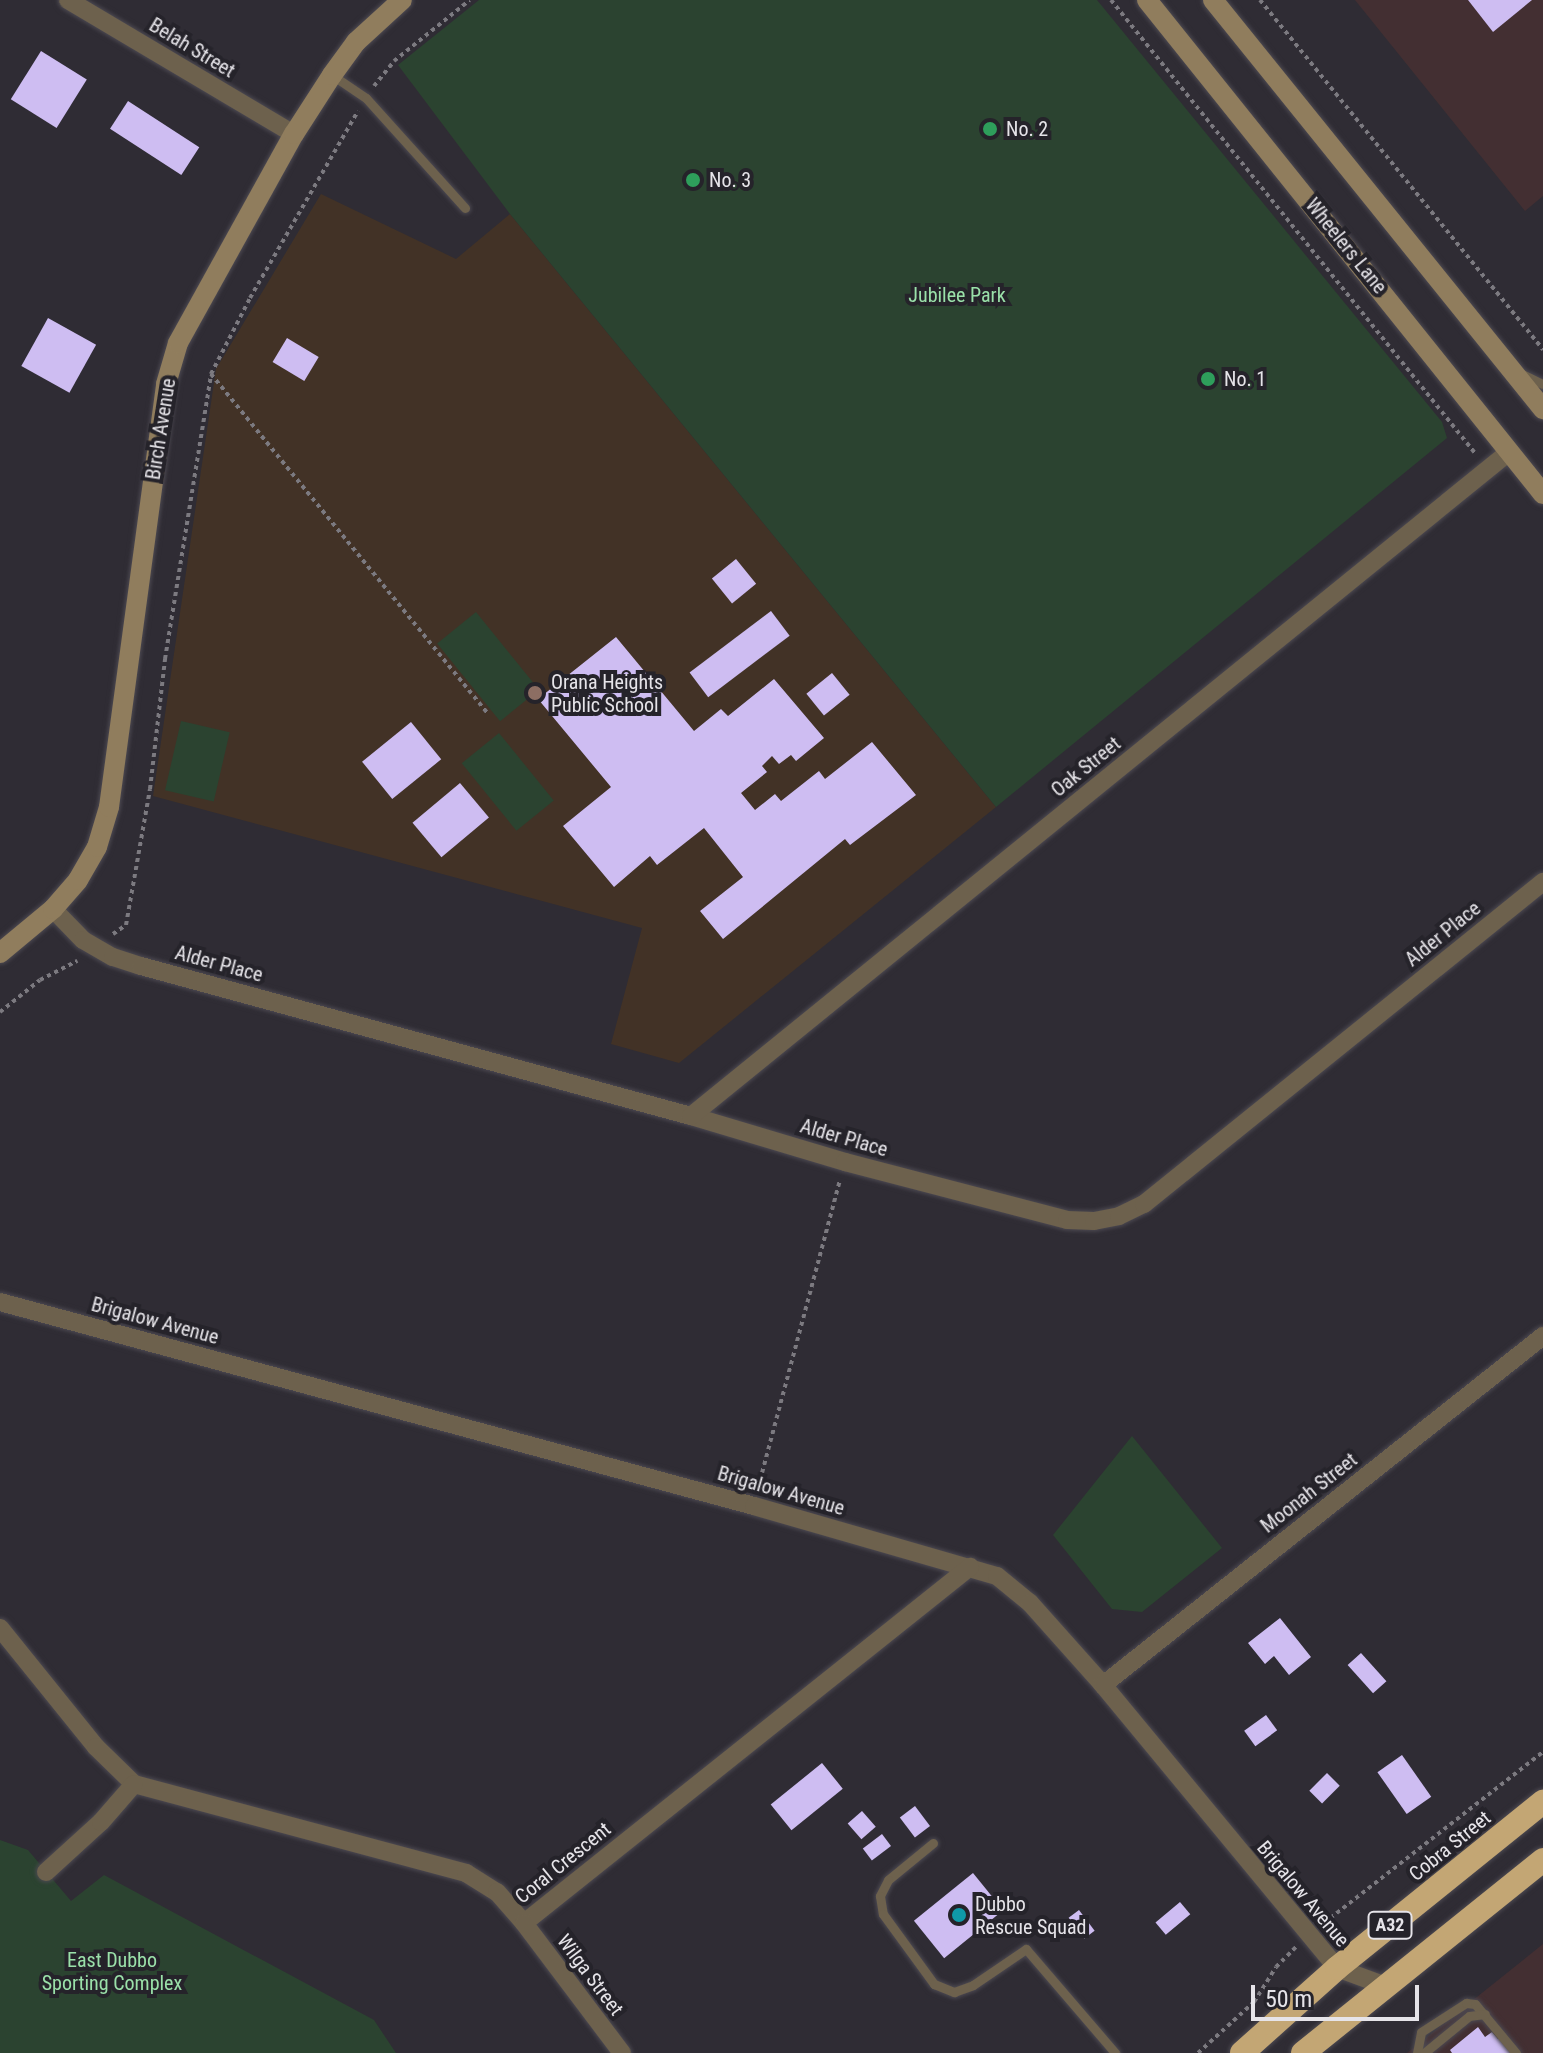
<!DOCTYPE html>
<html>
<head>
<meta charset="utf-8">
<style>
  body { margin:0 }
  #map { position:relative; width:1543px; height:2053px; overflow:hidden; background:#2f2c34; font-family:"Roboto Condensed",sans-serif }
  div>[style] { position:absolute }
  .commercial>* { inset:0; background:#432f32 }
  .education>* { inset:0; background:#423226 }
  .green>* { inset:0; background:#2b4330; transform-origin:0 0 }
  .building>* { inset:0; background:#cebdf2; transform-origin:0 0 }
  .path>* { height:4px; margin-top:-2px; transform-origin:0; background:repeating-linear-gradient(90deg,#7c7a80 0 4px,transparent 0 8px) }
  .roads { filter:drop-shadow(0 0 2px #4c4951) drop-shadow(0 0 2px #4c4951) }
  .lane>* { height:9px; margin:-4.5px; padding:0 4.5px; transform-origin:4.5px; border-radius:4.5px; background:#6d614d }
  .street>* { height:18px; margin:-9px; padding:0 9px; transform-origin:9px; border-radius:9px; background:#6d614d }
  .secondary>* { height:20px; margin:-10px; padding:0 10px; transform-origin:10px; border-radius:10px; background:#907d5d }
  .highway>* { height:24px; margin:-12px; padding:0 12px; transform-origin:12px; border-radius:12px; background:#c3a674 }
  .dots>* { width:22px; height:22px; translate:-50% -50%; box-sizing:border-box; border:4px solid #25232a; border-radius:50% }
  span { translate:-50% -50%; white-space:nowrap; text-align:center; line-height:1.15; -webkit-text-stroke:8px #25232a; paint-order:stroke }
  .shield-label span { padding:2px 6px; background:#25232a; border:2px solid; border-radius:6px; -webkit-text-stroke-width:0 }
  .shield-label { font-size:18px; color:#e6e4e9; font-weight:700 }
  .street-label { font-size:20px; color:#e6e4e9 }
  .poi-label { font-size:20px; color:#e6e4e9 }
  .left { translate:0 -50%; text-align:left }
  .park-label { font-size:20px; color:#9ae0a9 }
  .scale { position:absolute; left:1251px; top:1985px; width:168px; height:36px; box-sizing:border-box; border:4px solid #e6e4e9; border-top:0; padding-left:10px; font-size:24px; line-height:28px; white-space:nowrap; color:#e6e4e9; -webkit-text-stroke:6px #25232a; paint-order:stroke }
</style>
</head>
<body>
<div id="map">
  <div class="commercial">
    <div style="clip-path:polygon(1355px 0,1543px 0,1543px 196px,1525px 211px)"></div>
    <div style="clip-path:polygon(1543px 1944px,1543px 2053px,1407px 2053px)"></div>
  </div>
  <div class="education">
    <div style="clip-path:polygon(321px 194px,456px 259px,510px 214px,996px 807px,679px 1063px,611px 1044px,642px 928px,153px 796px,216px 369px)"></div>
  </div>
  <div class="green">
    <div style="clip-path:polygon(479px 0,1097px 0,1442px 422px,1447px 438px,996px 807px,510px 214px,398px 65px)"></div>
    <div style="left:476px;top:612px;width:100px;height:50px;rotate:51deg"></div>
    <div style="left:181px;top:721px;width:50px;height:71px;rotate:13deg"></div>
    <div style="left:499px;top:733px;width:87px;height:48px;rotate:51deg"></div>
    <div style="clip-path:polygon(1132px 1436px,1222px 1548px,1142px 1612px,1112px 1609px,1053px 1535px)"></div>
    <div style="clip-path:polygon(0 1840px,28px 1850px,71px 1901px,104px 1875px,374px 2020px,396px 2053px,0 2053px)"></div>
  </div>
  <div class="building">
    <div style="clip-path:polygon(1468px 0,1532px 0,1493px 32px)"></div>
    <div style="left:41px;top:51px;width:54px;height:57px;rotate:32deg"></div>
    <div style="left:128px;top:101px;width:85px;height:33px;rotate:33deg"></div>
    <div style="left:48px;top:318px;width:55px;height:55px;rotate:29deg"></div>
    <div style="left:287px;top:338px;width:37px;height:28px;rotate:31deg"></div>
    <div style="left:736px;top:559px;width:32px;height:31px;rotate:51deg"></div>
    <div style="left:771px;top:611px;width:31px;height:102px;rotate:53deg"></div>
    <div style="clip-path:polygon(616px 637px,694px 731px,721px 709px,728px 716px,774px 679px,824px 738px,796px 761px,791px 755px,779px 764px,772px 756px,762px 766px,767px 772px,741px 793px,755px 810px,775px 794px,781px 801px,819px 771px,825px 779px,872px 742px,916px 795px,850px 845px,845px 839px,723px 939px,700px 911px,743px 877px,704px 828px,657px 865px,650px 856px,614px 887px,563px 826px,611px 787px,538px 699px)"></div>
    <div style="left:832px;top:673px;width:28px;height:33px;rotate:51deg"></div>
    <div style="left:411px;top:722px;width:48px;height:63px;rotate:51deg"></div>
    <div style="left:460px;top:783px;width:45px;height:62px;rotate:50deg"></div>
    <div style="clip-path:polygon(1280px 1618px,1311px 1657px,1289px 1675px,1274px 1656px,1265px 1664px,1248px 1643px)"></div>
    <div style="left:1361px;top:1653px;width:38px;height:18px;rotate:48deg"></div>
    <div style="left:1266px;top:1715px;width:19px;height:27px;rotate:54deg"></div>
    <div style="left:1402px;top:1755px;width:51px;height:30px;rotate:55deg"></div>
    <div style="left:822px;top:1763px;width:33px;height:66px;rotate:51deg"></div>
    <div style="left:1327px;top:1773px;width:18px;height:25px;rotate:45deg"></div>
    <div style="left:915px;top:1806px;width:25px;height:19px;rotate:53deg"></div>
    <div style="left:862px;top:1811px;width:21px;height:19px;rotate:49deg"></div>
    <div style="left:882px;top:1834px;width:15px;height:24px;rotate:53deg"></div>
    <div style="left:973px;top:1873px;width:48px;height:76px;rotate:51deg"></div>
    <div style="left:1180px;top:1902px;width:16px;height:32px;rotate:50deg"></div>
    <div style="left:1079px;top:1910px;width:26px;height:13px;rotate:53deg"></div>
    <div style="clip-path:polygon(1478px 2027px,1485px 2037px,1492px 2032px,1498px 2039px,1501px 2038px,1512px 2053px,1452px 2053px,1450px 2050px)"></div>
  </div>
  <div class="path">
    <div style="left:1111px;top:0;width:581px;rotate:51.22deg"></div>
    <div style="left:1260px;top:0;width:450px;rotate:51deg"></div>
    <div style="left:374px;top:86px;width:32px;rotate:-51deg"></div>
    <div style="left:394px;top:61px;width:97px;rotate:-38.8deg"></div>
    <div style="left:211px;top:374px;width:437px;rotate:50.8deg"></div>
    <div style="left:113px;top:934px;width:16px;rotate:-35deg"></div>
    <div style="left:126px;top:925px;width:138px;rotate:-80deg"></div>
    <div style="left:150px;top:789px;width:131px;rotate:-83.4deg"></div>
    <div style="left:165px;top:659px;width:289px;rotate:-80.8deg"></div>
    <div style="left:211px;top:374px;width:85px;rotate:-62.8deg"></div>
    <div style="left:250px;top:298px;width:216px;rotate:-60deg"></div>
    <div style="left:0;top:1012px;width:51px;rotate:-38.7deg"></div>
    <div style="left:40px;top:980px;width:42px;rotate:-27.2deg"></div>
    <div style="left:758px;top:1488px;width:319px;rotate:-75.1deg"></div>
    <div style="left:1324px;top:1923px;width:278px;rotate:-38deg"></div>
    <div style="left:1198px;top:2053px;width:76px;rotate:-42.3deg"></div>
    <div style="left:1254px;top:2002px;width:41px;rotate:-57.8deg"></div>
    <div style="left:1276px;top:1967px;width:28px;rotate:-45deg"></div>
  </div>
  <div class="roads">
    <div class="lane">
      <div style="left:332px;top:75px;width:41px;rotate:34.1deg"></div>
      <div style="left:366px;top:98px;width:148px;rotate:48deg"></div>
      <div style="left:1520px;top:373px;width:25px;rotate:26deg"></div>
      <div style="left:933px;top:1843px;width:58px;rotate:140.6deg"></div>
      <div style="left:888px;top:1880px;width:18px;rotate:117deg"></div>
      <div style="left:880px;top:1896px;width:18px;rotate:81deg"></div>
      <div style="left:883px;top:1914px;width:87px;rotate:53.9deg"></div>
      <div style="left:934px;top:1984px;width:22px;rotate:22deg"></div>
      <div style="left:954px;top:1992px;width:20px;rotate:-20deg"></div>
      <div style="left:973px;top:1985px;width:64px;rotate:-34.2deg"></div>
      <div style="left:1026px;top:1949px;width:137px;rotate:49.4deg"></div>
      <div style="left:1417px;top:2053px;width:21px;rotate:-79deg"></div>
      <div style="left:1421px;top:2032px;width:54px;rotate:-32.8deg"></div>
      <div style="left:1466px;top:2003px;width:9px;rotate:6deg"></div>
      <div style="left:1475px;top:2004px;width:64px;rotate:50.1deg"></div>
      <div style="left:1424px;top:2053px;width:58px;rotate:-39.4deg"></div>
      <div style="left:1469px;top:2016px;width:16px;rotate:-7deg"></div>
    </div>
    <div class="street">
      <div style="left:68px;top:0;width:263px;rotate:30.7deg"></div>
      <div style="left:53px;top:909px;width:43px;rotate:45.9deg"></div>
      <div style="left:83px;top:940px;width:34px;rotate:30deg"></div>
      <div style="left:113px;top:957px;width:29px;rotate:18deg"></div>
      <div style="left:141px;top:966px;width:570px;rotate:15.26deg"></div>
      <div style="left:691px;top:1116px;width:161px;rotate:16.6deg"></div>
      <div style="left:845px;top:1162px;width:229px;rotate:14.6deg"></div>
      <div style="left:1067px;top:1220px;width:27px;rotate:2deg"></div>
      <div style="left:1094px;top:1221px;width:25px;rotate:-11deg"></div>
      <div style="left:1119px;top:1216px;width:28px;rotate:-26deg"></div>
      <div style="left:1144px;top:1204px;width:513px;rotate:-38.9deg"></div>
      <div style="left:691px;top:1116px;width:1054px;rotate:-39.07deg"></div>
      <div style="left:0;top:1302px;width:781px;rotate:15.14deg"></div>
      <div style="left:754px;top:1506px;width:253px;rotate:16.1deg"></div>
      <div style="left:997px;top:1576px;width:43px;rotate:39.3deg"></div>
      <div style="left:1030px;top:1603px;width:110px;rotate:48.3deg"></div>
      <div style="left:1103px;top:1685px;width:367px;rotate:50.4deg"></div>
      <div style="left:1337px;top:1968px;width:52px;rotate:20.2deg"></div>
      <div style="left:0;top:1628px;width:153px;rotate:51.1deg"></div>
      <div style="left:96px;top:1747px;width:53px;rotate:44.2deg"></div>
      <div style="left:134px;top:1784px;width:344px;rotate:15deg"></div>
      <div style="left:466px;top:1873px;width:36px;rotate:32deg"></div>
      <div style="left:497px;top:1892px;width:41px;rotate:48.9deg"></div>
      <div style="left:524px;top:1923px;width:571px;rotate:-38.6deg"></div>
      <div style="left:1103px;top:1685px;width:562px;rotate:-38.42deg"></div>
      <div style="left:46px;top:1872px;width:74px;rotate:-42.3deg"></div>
      <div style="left:101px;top:1822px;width:50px;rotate:-49deg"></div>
      <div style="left:524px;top:1923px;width:163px;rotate:53deg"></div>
    </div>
    <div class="secondary">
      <div style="left:1147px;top:0;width:633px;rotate:51.28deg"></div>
      <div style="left:1213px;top:0;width:526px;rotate:51.1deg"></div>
      <div style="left:0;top:953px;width:69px;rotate:-39.7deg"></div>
      <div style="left:53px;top:909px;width:38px;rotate:-49deg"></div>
      <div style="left:78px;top:880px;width:38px;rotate:-60deg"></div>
      <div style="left:97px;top:847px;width:42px;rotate:-73.3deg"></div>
      <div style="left:109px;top:807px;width:427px;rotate:-82.3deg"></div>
      <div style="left:166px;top:384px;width:43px;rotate:-73.7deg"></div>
      <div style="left:178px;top:343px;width:239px;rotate:-61deg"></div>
      <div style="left:294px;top:134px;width:70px;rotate:-57.2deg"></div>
      <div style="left:332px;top:75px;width:41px;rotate:-54deg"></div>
      <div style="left:356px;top:42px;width:62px;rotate:-42.4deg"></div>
    </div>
    <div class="highway">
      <div style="left:1242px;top:2053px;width:127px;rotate:-41.8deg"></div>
      <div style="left:1337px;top:1968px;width:265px;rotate:-38.9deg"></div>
      <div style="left:1303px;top:2053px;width:308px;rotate:-38.8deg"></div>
    </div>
  </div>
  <div class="dots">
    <div style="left:990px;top:129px;background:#2e9e5b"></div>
    <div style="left:693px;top:180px;background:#2e9e5b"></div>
    <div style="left:1208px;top:379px;background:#2e9e5b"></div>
    <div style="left:535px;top:693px;background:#8d6e63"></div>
    <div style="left:959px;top:1915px;background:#0f9aa8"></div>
  </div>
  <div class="shield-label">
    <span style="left:1390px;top:1925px">A32</span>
  </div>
  <div class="street-label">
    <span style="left:192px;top:48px;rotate:31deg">Belah Street</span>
    <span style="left:1346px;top:246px;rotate:51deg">Wheelers Lane</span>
    <span style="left:161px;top:429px;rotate:-81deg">Birch Avenue</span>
    <span style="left:1086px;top:767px;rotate:-39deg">Oak Street</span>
    <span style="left:1443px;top:934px;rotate:-39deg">Alder Place</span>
    <span style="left:219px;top:964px;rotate:15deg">Alder Place</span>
    <span style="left:844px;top:1138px;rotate:16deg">Alder Place</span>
    <span style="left:155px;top:1321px;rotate:15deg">Brigalow Avenue</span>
    <span style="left:781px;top:1491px;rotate:16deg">Brigalow Avenue</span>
    <span style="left:1309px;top:1493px;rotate:-38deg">Moonah Street</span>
    <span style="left:1450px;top:1846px;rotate:-39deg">Cobra Street</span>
    <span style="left:563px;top:1863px;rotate:-39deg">Coral Crescent</span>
    <span style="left:1303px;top:1894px;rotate:50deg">Brigalow Avenue</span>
    <span style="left:590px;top:1975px;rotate:53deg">Wilga Street</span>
  </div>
  <div class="poi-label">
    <span class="left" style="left:1006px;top:129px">No. 2</span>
    <span class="left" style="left:709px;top:180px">No. 3</span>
    <span class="left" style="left:1224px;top:379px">No. 1</span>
    <span class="left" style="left:551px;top:694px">Orana Heights<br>Public School</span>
    <span class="left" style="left:975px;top:1916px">Dubbo<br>Rescue Squad</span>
  </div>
  <div class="park-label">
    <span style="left:957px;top:295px">Jubilee Park</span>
    <span style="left:112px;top:1972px">East Dubbo<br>Sporting Complex</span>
  </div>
  <div class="scale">50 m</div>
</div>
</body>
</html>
